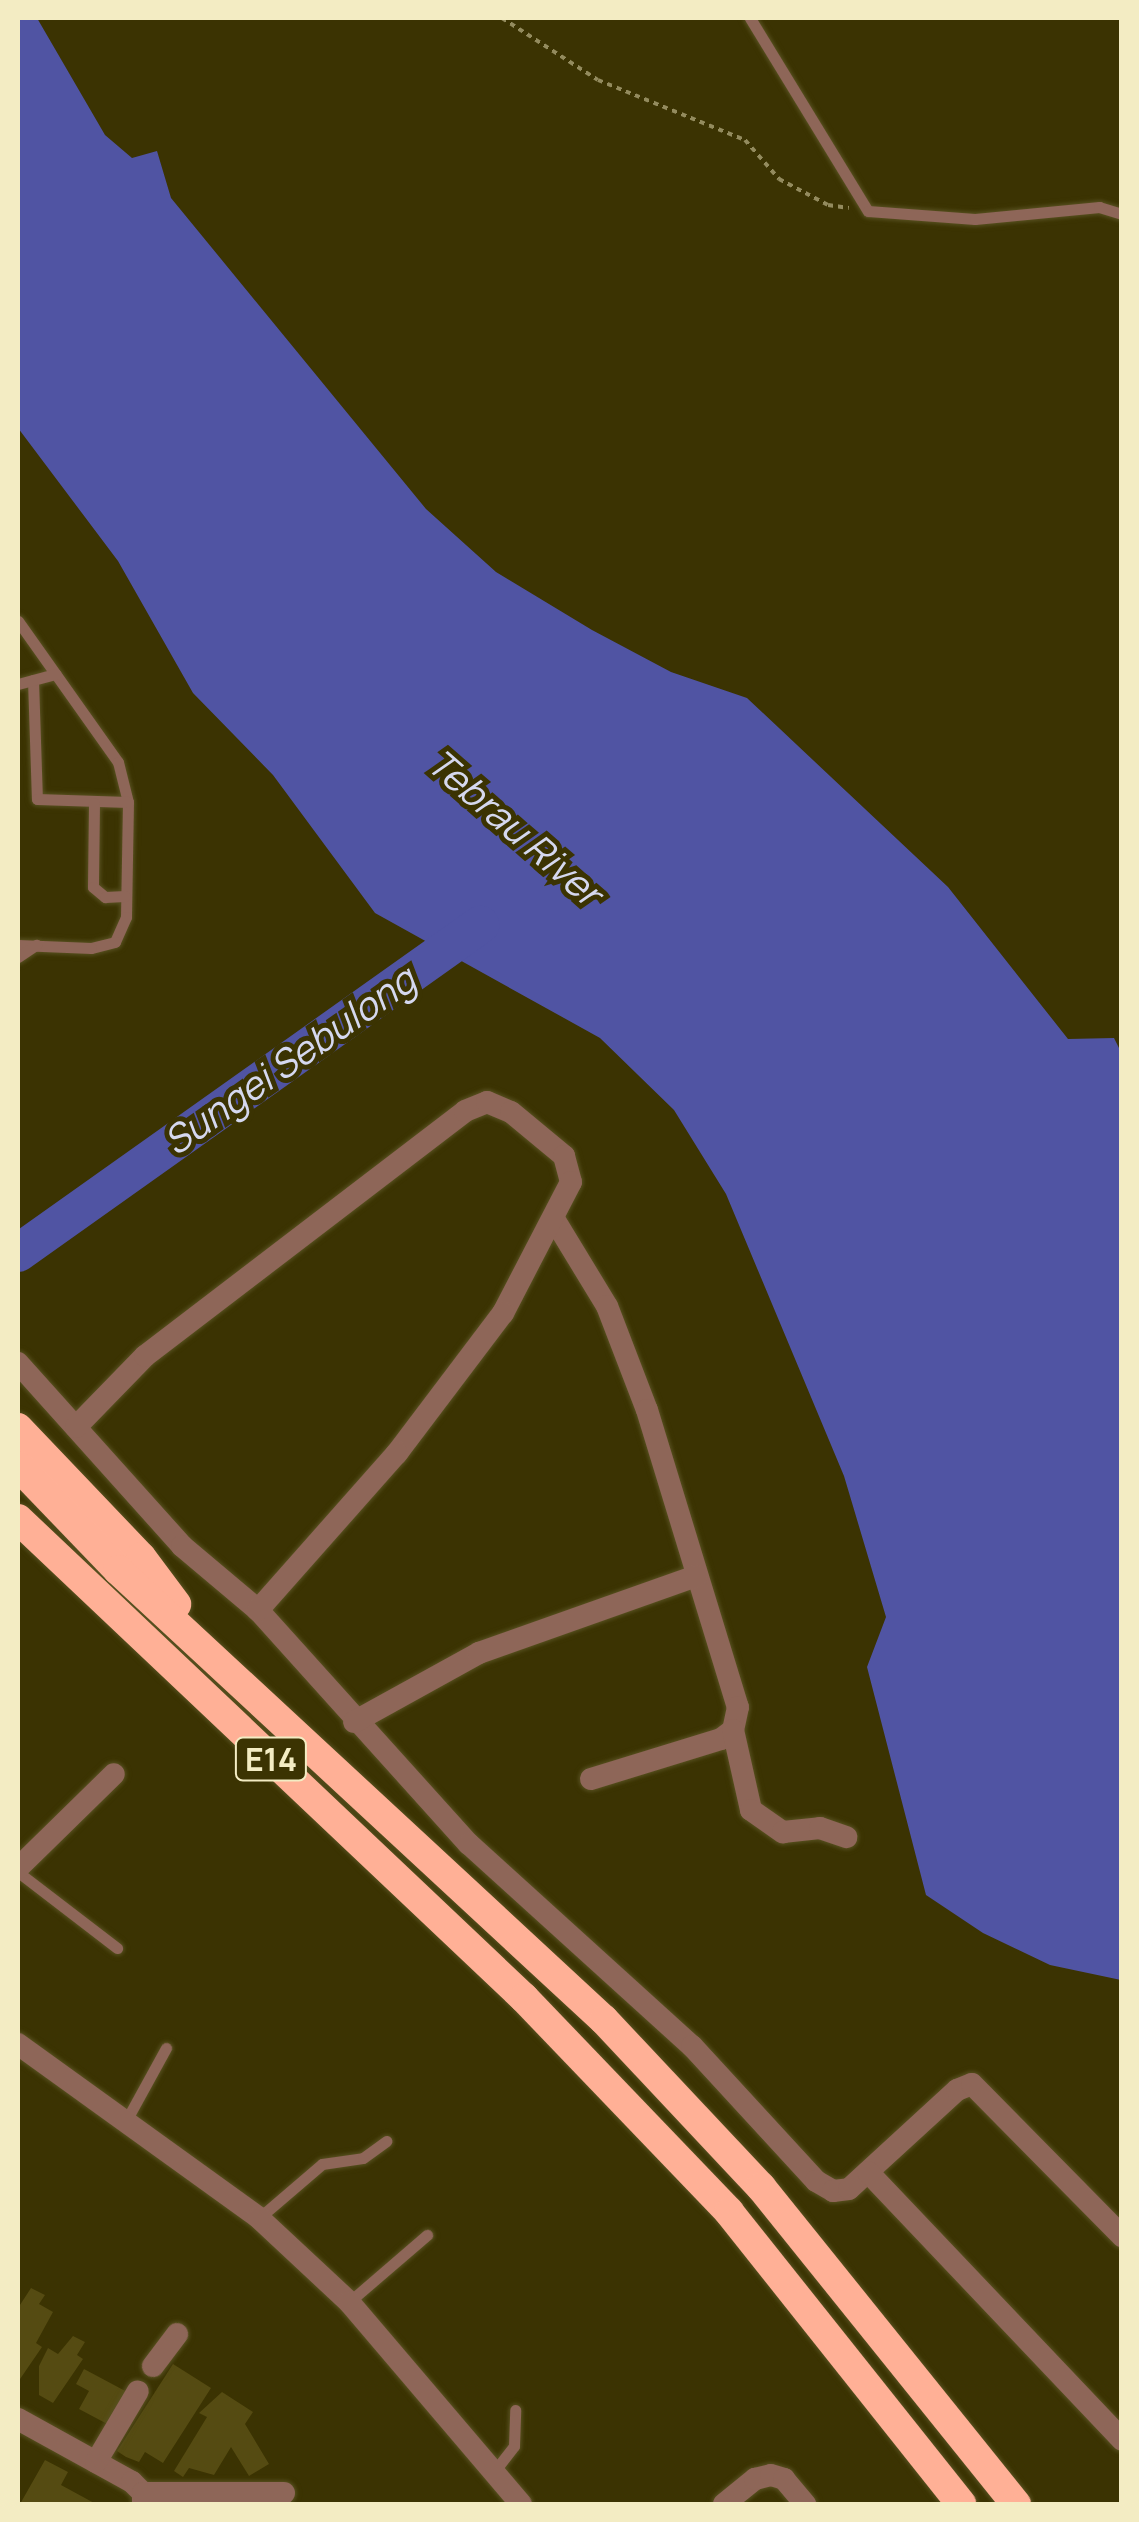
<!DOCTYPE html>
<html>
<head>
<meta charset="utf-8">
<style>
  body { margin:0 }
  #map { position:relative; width:1139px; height:2522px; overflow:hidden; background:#3b3302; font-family:Manrope,sans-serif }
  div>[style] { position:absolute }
  .water>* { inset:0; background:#5054a3 }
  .river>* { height:38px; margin:-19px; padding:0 19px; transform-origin:19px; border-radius:19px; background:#5054a3 }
  .building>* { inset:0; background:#554b12 }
  .path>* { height:4px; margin-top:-2px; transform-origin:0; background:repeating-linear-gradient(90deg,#938b5e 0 5px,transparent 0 10px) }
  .roads { filter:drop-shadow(0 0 2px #585121) drop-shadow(0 0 2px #585121) }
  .lane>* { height:11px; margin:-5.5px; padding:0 5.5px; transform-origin:5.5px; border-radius:5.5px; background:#8e6658 }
  .street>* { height:22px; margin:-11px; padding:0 11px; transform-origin:11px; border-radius:11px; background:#8e6658 }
  .highway>* { height:30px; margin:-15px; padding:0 15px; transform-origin:15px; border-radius:15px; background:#ffb096 }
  span { translate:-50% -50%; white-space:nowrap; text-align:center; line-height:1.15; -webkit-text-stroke:10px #3b3302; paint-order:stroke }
  .shield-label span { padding:2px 8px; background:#3b3302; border:2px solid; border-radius:8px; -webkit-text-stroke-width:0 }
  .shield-label { font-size:32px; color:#f3ecc3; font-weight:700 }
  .water-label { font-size:38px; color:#d5d8ef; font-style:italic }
  .frame { position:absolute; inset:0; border:20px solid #f3ecc3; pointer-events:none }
</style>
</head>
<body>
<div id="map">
  <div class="water">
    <div style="clip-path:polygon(18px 18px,37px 18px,105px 135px,132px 158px,157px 151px,171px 198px,426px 509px,496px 572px,592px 630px,671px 672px,747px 698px,948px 887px,1068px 1039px,1114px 1038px,1122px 1054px,1121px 1980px,1050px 1965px,983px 1933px,926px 1895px,867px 1667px,886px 1617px,844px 1476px,726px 1194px,674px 1110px,600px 1038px,375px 913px,273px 775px,193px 693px,118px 561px,18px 428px)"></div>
  </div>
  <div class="river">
    <div style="left:18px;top:1253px;width:567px;rotate:-35.37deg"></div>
  </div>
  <div class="building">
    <div style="clip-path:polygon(31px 2288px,45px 2295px,39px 2304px,53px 2312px,36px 2343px,42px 2347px,18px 2382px,18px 2308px)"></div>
    <div style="clip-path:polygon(73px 2336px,85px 2342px,77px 2355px,83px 2359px,53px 2403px,39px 2395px,39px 2366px,48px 2348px,58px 2354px)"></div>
    <div style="clip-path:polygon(173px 2364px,211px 2388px,163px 2463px,145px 2452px,139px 2462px,126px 2457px,117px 2451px)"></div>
    <div style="clip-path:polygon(84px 2369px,129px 2393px,111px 2426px,79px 2409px,89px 2391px,76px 2384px)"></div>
    <div style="clip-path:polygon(222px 2392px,253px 2412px,245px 2424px,269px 2464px,249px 2476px,231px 2447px,214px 2475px,189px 2468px,183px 2477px,174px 2471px,207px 2417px,199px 2413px)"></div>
    <div style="clip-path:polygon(45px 2460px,68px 2472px,61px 2485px,96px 2504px,20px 2504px)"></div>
  </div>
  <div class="path">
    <div style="left:502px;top:18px;width:114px;rotate:32.9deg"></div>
    <div style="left:598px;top:80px;width:159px;rotate:22.2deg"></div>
    <div style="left:745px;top:140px;width:52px;rotate:48.9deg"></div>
    <div style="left:779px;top:179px;width:55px;rotate:28deg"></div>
    <div style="left:828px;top:205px;width:21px;rotate:8deg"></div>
  </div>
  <div class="roads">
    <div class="lane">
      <div style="left:750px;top:18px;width:226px;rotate:58.6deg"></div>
      <div style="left:868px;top:211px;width:107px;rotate:4.3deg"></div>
      <div style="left:975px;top:219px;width:125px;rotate:-5.5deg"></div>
      <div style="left:1099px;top:207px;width:24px;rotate:17deg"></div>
      <div style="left:18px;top:621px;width:173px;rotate:54.7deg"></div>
      <div style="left:118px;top:762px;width:41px;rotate:76deg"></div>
      <div style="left:128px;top:802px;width:115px;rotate:91deg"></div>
      <div style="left:126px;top:917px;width:27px;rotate:114deg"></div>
      <div style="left:115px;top:942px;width:25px;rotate:166deg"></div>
      <div style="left:91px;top:948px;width:73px;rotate:-177.6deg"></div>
      <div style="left:33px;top:680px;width:119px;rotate:88.1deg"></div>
      <div style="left:37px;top:799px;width:91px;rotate:1.9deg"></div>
      <div style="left:18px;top:684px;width:39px;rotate:-15deg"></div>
      <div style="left:94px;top:803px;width:84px;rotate:90.7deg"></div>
      <div style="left:93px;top:887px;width:16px;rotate:40deg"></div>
      <div style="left:105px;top:897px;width:20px;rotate:-3deg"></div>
      <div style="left:18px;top:957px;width:22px;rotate:-34deg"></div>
      <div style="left:18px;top:1872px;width:125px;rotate:37.5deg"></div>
      <div style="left:127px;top:2119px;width:81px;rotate:-61.2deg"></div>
      <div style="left:259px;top:2218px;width:83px;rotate:-40.6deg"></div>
      <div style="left:322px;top:2164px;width:41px;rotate:-8.3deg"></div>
      <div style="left:363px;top:2158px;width:29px;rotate:-36deg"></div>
      <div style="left:349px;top:2302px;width:103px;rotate:-40.7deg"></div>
      <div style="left:493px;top:2473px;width:34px;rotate:-52deg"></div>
      <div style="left:514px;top:2446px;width:36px;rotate:-88deg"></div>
    </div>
    <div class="street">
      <div style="left:554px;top:1219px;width:102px;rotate:58.7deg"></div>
      <div style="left:607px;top:1306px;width:111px;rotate:69deg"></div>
      <div style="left:647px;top:1410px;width:311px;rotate:73deg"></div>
      <div style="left:738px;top:1707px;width:24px;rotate:102deg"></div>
      <div style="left:733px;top:1730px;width:15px;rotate:143deg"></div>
      <div style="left:721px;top:1739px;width:136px;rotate:162.9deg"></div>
      <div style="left:18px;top:1363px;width:246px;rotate:48.1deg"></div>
      <div style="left:182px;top:1546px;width:99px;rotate:40.1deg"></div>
      <div style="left:258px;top:1610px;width:315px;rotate:48deg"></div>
      <div style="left:469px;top:1844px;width:301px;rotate:42.2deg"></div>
      <div style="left:692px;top:2046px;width:183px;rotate:47.4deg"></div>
      <div style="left:816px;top:2181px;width:20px;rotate:30deg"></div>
      <div style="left:833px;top:2191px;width:16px;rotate:-7deg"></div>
      <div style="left:849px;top:2189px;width:147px;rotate:-42.5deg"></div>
      <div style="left:957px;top:2090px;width:16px;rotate:-22deg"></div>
      <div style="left:972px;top:2084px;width:214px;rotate:45.4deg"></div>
      <div style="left:76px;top:1427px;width:99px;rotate:-45.8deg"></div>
      <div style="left:145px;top:1356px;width:403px;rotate:-37.4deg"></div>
      <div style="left:465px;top:1111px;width:24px;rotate:-22deg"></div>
      <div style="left:487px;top:1102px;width:26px;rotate:23deg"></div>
      <div style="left:511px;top:1112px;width:69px;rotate:39.7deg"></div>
      <div style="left:564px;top:1156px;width:27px;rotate:75deg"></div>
      <div style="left:571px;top:1182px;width:148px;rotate:117.4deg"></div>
      <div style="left:503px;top:1313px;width:176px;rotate:127.1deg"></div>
      <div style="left:397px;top:1453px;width:210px;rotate:131.5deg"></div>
      <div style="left:354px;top:1722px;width:143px;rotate:-28.9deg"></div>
      <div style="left:479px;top:1653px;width:231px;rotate:-19.5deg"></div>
      <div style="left:733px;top:1730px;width:82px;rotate:77.3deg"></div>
      <div style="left:751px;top:1810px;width:39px;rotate:35deg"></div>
      <div style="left:783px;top:1832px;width:37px;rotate:-6deg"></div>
      <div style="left:820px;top:1828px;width:28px;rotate:19deg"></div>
      <div style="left:18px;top:1868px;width:134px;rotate:-44.4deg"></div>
      <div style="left:18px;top:2044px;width:297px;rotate:35.8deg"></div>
      <div style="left:259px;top:2218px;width:123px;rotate:43deg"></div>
      <div style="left:349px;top:2302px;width:265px;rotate:49.6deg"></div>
      <div style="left:868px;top:2172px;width:369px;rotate:46.5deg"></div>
      <div style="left:153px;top:2366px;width:40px;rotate:-53deg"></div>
      <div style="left:18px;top:2419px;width:130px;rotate:28.9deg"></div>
      <div style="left:132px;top:2482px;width:16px;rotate:45deg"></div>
      <div style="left:143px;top:2493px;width:11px;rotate:90deg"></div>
      <div style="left:96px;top:2462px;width:82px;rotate:-59.4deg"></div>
      <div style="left:143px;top:2493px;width:141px"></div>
      <div style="left:724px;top:2504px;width:40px;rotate:-39deg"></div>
      <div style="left:755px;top:2479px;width:16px;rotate:-14deg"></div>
      <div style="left:771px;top:2475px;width:14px;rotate:17deg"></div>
      <div style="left:784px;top:2479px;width:33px;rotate:50deg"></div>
    </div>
    <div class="highway">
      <div style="left:18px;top:1428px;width:178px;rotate:46.4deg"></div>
      <div style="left:141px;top:1557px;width:59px;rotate:53.3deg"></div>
      <div style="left:18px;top:1466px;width:144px;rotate:46.1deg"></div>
      <div style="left:118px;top:1570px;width:662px;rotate:42.8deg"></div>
      <div style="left:604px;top:2020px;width:229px;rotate:46.8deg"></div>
      <div style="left:761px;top:2187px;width:407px;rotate:51.2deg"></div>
      <div style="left:18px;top:1519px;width:697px;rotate:43.43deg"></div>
      <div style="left:524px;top:1998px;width:296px;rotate:46.2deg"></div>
      <div style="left:729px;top:2212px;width:373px;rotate:51.5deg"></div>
    </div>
  </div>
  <div class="shield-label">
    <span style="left:271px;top:1759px">E14</span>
  </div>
  <div class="water-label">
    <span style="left:515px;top:827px;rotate:41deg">Tebrau River</span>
    <span style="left:289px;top:1060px;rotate:-35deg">Sungei Sebulong</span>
  </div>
  <div class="frame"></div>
</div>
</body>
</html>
